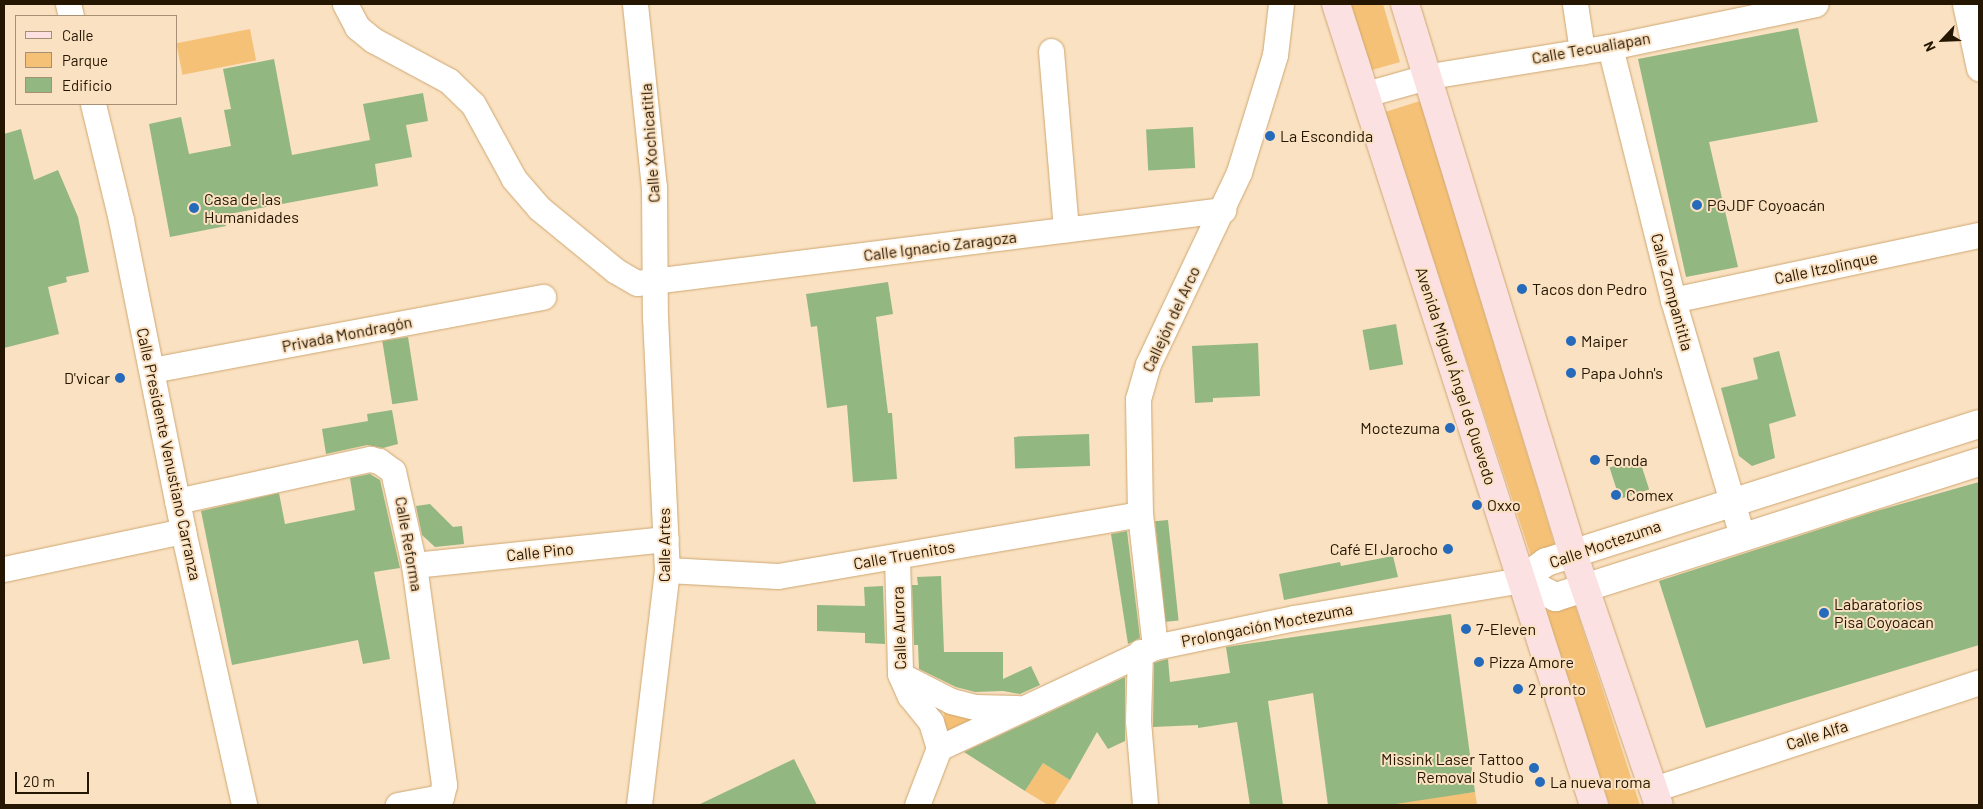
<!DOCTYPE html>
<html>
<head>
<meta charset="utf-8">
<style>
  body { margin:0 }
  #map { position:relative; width:1983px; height:809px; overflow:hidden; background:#fae1c1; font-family:Barlow,sans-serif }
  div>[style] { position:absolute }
  .green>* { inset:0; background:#f5c177; transform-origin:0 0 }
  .building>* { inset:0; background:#93b781; transform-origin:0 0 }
  .roads { filter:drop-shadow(0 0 1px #cea771) drop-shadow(0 0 1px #cea771) }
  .minor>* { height:25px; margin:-12.5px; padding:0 12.5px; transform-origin:12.5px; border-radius:12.5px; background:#fff }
  .tertiary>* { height:28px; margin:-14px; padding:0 14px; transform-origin:14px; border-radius:14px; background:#fff }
  .secondary>* { height:28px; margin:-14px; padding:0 14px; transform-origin:14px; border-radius:14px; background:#fbe1e2 }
  .dots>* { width:14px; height:14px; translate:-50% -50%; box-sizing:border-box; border:2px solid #fae1c1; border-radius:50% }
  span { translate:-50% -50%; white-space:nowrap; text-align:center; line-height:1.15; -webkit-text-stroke:4px #fae1c1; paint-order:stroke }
  .street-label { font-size:16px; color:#251602 }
  .poi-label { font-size:16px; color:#251602 }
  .left { translate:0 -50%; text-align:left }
  .right { translate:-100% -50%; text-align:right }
  .frame { position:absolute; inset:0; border:5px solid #251602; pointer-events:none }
  .legend { position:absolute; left:15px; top:15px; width:162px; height:90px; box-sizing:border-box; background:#fae1c1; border:1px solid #a59075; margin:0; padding:6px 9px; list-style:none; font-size:15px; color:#251602 }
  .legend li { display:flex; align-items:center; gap:10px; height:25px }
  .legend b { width:25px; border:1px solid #a59075 }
  .north { position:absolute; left:1918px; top:15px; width:50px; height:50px; -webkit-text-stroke:4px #fae1c1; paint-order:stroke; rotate:245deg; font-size:14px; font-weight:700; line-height:20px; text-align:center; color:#251602 }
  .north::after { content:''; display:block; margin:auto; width:18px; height:22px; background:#251602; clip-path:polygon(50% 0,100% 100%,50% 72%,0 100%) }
  .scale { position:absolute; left:15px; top:772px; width:74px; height:22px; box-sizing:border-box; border:2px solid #251602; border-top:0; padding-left:6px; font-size:15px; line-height:18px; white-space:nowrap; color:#251602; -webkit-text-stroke:4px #fae1c1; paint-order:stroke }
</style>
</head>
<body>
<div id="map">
  <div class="green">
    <div style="clip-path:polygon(1351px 4px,1383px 4px,1400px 62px,1372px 70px)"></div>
    <div style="left:250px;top:29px;width:32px;height:75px;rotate:79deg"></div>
    <div style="clip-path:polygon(1420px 101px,1555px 546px,1531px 556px,1385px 112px)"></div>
    <div style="left:1574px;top:602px;width:213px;height:29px;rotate:72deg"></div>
    <div style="clip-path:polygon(944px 711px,977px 717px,945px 733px)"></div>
    <div style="clip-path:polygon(1043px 763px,1070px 780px,1054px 805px,1048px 805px,1025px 791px)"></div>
    <div style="clip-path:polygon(1475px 792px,1477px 805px,1389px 805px,1389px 803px)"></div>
  </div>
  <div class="building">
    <div style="clip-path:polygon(1798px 28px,1818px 122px,1709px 142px,1738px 267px,1686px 277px,1638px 59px)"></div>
    <div style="clip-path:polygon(274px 59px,292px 155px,370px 140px,363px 104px,423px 93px,428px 121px,406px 125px,412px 157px,375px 164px,378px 186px,224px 215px,226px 226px,170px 237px,149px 124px,181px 117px,189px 154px,231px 146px,224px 110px,231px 109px,223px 69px)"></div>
    <div style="left:1193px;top:127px;width:41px;height:47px;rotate:87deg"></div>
    <div style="clip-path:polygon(21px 129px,34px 180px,58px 170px,78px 217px,89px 272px,66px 277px,67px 282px,48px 287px,59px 334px,4px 348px,4px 134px)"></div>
    <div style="clip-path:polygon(888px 282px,893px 314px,876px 317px,888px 413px,892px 413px,897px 479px,853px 482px,847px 405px,827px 408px,817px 326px,811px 327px,806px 294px)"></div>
    <div style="left:1396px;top:324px;width:41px;height:34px;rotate:80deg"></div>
    <div style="left:408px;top:337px;width:64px;height:26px;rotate:81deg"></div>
    <div style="clip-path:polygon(1258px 343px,1260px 396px,1213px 398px,1213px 402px,1195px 403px,1192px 346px)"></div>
    <div style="clip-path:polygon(1779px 351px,1796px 416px,1769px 424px,1775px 458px,1752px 466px,1739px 456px,1721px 388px,1758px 379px,1753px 358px)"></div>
    <div style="clip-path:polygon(392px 410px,398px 444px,383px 448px,367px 445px,326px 454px,322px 429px,368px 421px,367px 414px)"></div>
    <div style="left:1089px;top:434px;width:32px;height:75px;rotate:88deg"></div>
    <div style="left:1639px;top:458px;width:33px;height:31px;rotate:72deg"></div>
    <div style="clip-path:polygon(370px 474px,380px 480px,400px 568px,374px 572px,390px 659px,363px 664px,358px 640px,232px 665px,201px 511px,279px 493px,285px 524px,355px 510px,350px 478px)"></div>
    <div style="clip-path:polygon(1979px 482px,1979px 645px,1706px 728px,1659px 581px,1873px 512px)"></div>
    <div style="clip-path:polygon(430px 504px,453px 527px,462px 526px,464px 544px,435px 547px,422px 535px,416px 506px)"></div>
    <div style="left:1168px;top:520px;width:101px;height:13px;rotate:84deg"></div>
    <div style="clip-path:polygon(1127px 531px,1140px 638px,1128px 644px,1111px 534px)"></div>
    <div style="clip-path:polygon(1393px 556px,1398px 577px,1284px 600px,1279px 574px,1340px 562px,1341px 566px)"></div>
    <div style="clip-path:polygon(941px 576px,944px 652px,1003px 652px,1003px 679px,1031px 666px,1040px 685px,1020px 694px,1003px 691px,975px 692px,956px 687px,919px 669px,918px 645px,914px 645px,912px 585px,918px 585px,917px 577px)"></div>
    <div style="clip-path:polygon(883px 586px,885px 644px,865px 643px,865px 633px,817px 631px,817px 605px,865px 606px,864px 587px)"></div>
    <div style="clip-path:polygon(1451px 614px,1475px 792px,1389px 805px,1328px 805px,1313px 693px,1268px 701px,1283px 805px,1250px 805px,1237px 722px,1198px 728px,1198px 725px,1153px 727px,1154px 663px,1160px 661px,1168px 659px,1170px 682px,1230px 673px,1226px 647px)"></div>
    <div style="clip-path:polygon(1125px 677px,1125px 741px,1108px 749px,1097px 732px,1070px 780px,1043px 763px,1025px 791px,964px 752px)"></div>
    <div style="clip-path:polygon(794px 759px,817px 805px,698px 805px)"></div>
  </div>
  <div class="roads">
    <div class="minor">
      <div style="left:68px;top:4px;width:12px;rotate:76deg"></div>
      <div style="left:345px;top:4px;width:26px;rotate:62deg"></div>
      <div style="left:357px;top:27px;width:21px;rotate:39deg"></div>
      <div style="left:373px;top:40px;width:86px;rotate:28.3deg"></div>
      <div style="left:449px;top:81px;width:33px;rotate:44deg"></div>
      <div style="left:473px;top:104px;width:85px;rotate:61.3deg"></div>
      <div style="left:514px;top:179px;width:38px;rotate:49deg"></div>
      <div style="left:539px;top:208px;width:99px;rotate:39.3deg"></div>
      <div style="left:616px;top:271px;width:24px;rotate:30deg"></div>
      <div style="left:637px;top:283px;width:591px;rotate:-7.1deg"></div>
      <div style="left:635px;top:4px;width:184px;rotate:84.1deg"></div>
      <div style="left:654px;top:187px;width:130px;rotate:89.6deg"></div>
      <div style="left:655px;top:317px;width:253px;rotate:87.3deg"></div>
      <div style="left:667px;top:570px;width:237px;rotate:96.8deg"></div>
      <div style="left:1575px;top:4px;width:48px;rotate:81.5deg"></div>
      <div style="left:1965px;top:4px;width:66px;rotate:77.7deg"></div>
      <div style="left:1610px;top:47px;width:261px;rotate:76deg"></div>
      <div style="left:1673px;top:300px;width:246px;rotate:73.7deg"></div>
      <div style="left:1051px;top:51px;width:179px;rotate:85.2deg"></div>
      <div style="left:1366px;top:94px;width:66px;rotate:-15.7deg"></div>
      <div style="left:1430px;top:76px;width:182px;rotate:-9.2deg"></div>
      <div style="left:1610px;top:47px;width:210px;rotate:-11.8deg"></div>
      <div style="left:93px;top:104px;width:119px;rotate:76.4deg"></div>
      <div style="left:121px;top:220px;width:317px;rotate:78.7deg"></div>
      <div style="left:183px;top:531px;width:281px;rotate:77.4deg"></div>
      <div style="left:1673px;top:300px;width:313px;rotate:-12deg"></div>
      <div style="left:152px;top:370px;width:398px;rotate:-10.6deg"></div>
      <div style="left:177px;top:501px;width:198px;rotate:-12.3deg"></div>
      <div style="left:370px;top:459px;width:9px;rotate:13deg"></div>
      <div style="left:379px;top:461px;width:17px;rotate:36deg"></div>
      <div style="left:393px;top:471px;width:96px;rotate:77.4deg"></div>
      <div style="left:414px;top:565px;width:222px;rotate:82.2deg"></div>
      <div style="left:444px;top:785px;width:12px;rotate:104deg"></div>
      <div style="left:441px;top:797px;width:44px;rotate:169.5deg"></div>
      <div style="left:897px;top:556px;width:118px;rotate:88.5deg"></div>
      <div style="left:900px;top:674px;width:24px;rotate:66deg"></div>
      <div style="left:910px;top:696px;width:33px;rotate:51deg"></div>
      <div style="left:931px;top:722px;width:27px;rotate:73deg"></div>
      <div style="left:939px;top:748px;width:61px;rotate:111.1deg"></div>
      <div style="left:414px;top:565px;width:253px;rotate:-5.9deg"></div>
      <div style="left:4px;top:569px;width:183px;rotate:-12deg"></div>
      <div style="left:667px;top:570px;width:111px;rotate:3.1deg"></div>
      <div style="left:778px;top:576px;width:367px;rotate:-9.7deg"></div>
      <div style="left:1155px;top:647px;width:134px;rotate:-96.4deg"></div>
      <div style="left:1140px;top:514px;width:115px;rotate:-91deg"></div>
      <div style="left:1138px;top:399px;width:36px;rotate:-74deg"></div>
      <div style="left:1148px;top:364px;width:212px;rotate:-64.6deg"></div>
      <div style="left:1239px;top:172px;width:122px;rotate:-72.9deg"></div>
      <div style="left:1275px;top:55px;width:51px;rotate:-83.3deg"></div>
      <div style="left:1140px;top:652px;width:69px;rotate:91.7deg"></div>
      <div style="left:1138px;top:721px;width:84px;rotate:85.2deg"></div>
      <div style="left:902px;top:676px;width:55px;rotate:27deg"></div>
      <div style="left:951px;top:701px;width:25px;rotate:14deg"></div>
      <div style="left:975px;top:707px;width:42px;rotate:1.4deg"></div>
      <div style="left:939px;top:748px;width:238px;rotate:-25.1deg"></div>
      <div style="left:1155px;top:647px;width:142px;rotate:-11.8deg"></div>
      <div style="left:1294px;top:618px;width:231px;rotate:-9.5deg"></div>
      <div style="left:1654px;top:789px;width:342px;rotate:-18.2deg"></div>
    </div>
    <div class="tertiary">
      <div style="left:1979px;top:424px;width:454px;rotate:162.3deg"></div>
      <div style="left:1546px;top:562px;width:30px;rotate:143deg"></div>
      <div style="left:1522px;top:580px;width:38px;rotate:27deg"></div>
      <div style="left:1556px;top:597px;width:444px;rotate:-17.7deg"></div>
    </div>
    <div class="secondary">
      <div style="left:1336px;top:4px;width:842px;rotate:72.15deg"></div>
      <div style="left:1405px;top:4px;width:574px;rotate:72.99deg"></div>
      <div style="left:1573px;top:553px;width:266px;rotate:71.2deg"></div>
    </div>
  </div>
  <div class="dots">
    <div style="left:1270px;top:136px;background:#266abb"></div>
    <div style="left:1697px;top:205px;background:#266abb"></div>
    <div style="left:194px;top:208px;background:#266abb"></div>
    <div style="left:1522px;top:289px;background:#266abb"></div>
    <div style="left:1571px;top:341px;background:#266abb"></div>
    <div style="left:1571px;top:373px;background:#266abb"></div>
    <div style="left:120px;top:378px;background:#266abb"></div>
    <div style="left:1450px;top:428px;background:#266abb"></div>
    <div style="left:1595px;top:460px;background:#266abb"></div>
    <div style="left:1616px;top:495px;background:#266abb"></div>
    <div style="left:1477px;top:505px;background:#266abb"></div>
    <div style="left:1448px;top:549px;background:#266abb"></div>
    <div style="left:1824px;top:613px;background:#266abb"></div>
    <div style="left:1466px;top:629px;background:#266abb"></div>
    <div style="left:1479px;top:662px;background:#266abb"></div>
    <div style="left:1518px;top:689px;background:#266abb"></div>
    <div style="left:1534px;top:768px;background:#266abb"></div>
    <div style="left:1540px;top:782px;background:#266abb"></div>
  </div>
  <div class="street-label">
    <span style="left:1591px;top:48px;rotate:-10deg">Calle Tecualiapan</span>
    <span style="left:650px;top:143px;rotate:-94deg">Calle Xochicatitla</span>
    <span style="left:940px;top:246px;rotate:-7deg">Calle Ignacio Zaragoza</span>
    <span style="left:1826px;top:268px;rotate:-12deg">Calle Itzolinque</span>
    <span style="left:1672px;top:292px;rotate:75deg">Calle Zompantitla</span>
    <span style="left:1171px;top:319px;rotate:-65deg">Callejón del Arco</span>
    <span style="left:347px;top:334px;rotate:-11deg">Privada Mondragón</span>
    <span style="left:1456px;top:376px;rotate:72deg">Avenida Miguel Ángel de Quevedo</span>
    <span style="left:169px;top:454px;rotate:78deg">Calle Presidente Venustiano Carranza</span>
    <span style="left:409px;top:544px;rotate:80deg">Calle Reforma</span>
    <span style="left:1605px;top:544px;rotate:-19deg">Calle Moctezuma</span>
    <span style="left:664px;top:545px;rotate:-90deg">Calle Artes</span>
    <span style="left:540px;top:552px;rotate:-6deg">Calle Pino</span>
    <span style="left:904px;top:555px;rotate:-10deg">Calle Truenitos</span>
    <span style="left:1267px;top:625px;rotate:-11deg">Prolongación Moctezuma</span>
    <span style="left:899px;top:628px;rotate:-92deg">Calle Aurora</span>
    <span style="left:1817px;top:735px;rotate:-18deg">Calle Alfa</span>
  </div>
  <div class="poi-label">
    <span class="left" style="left:1280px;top:136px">La Escondida</span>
    <span class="left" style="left:204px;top:208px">Casa de las<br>Humanidades</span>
    <span class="left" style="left:1707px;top:205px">PGJDF Coyoacán</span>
    <span class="left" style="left:1532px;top:289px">Tacos don Pedro</span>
    <span class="left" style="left:1581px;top:341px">Maiper</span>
    <span class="left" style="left:1581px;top:373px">Papa John's</span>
    <span class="right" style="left:110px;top:378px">D'vicar</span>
    <span class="right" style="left:1440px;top:428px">Moctezuma</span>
    <span class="left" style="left:1605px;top:460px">Fonda</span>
    <span class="left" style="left:1626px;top:495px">Comex</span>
    <span class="left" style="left:1487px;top:505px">Oxxo</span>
    <span class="right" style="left:1438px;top:549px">Café El Jarocho</span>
    <span class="left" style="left:1834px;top:613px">Labaratorios<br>Pisa Coyoacan</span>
    <span class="left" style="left:1476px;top:629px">7-Eleven</span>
    <span class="left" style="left:1489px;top:662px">Pizza Amore</span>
    <span class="left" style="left:1528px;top:689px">2 pronto</span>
    <span class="right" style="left:1524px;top:768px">Missink Laser Tattoo<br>Removal Studio</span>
    <span class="left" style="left:1550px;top:782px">La nueva roma</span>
  </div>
  <div class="frame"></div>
  <ul class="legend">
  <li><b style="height:6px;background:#fbe1e2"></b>Calle</li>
  <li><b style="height:14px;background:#f5c177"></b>Parque</li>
  <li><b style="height:14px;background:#93b781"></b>Edificio</li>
  </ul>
  <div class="north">N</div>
  <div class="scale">20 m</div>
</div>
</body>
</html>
